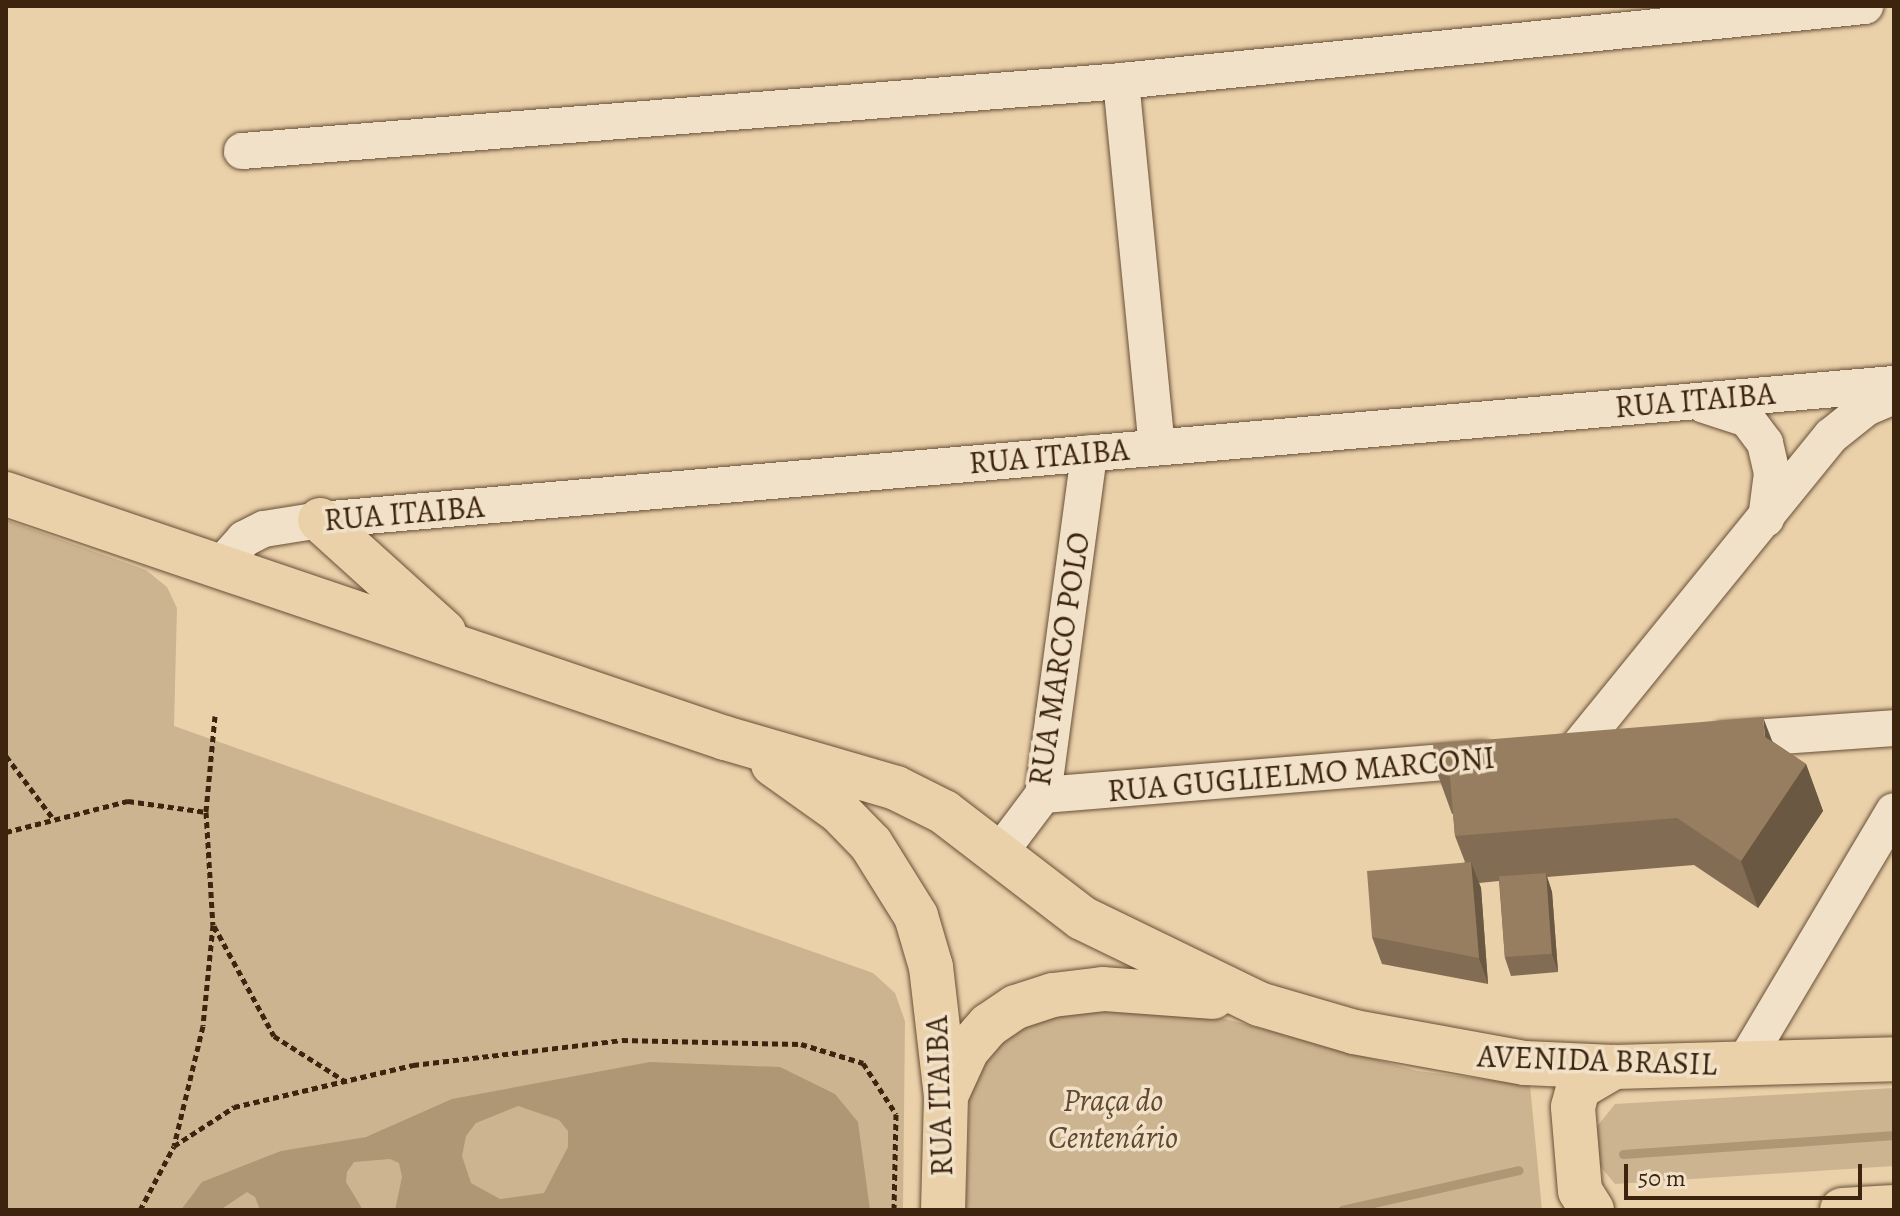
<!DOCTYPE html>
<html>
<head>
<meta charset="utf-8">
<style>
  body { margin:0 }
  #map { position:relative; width:1900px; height:1216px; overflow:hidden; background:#ead1aa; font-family:Alegreya,serif }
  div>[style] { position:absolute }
  .green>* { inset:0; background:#cdb490 }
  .water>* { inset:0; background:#af9675 }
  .stream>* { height:9px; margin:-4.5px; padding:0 4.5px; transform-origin:4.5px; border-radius:4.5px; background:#af9675 }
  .path>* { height:5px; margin-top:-2.5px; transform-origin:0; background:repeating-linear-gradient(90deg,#3d240f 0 6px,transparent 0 10px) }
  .roads { filter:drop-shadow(0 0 2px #684f36) drop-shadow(0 0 2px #684f36) }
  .street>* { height:36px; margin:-18px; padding:0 18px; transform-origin:18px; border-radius:18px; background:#f1e1c8 }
  .primary>* { height:44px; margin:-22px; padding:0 22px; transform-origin:22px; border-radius:22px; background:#ead1aa }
  .wall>* { inset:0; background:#826c53 }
  .shaded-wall>* { inset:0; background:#6a5843 }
  .building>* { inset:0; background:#977e60; transform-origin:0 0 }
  span { translate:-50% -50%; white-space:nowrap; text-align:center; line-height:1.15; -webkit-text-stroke:7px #f1e1c8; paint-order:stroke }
  .street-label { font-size:32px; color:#3d240f }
  .park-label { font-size:32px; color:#61482f; font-style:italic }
  .frame { position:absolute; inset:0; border:8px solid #3d240f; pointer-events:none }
  .scale { position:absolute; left:1624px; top:1164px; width:238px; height:36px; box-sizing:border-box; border:4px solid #3d240f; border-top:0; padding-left:10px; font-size:24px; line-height:28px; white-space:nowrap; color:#3d240f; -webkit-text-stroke:6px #f1e1c8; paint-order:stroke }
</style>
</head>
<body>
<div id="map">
  <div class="green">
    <div style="clip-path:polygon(6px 520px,146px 570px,167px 587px,177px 608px,174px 726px,873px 973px,895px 993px,905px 1021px,903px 1210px,6px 1210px)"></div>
    <div style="clip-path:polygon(1147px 1006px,1226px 1019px,1418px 1071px,1530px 1085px,1542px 1210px,966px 1210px,970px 1080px,993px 1049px,1024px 1024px,1060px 1009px)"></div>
    <div style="clip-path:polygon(1894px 1088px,1894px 1166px,1615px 1184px,1595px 1160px,1595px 1129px,1615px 1104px)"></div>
  </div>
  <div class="water">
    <div style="clip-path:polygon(evenodd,650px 1062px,780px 1067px,835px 1094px,858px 1122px,870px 1210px,395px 1210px,402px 1177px,399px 1163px,390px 1159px,354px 1162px,347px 1172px,346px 1182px,363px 1210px,260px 1210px,255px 1197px,247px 1192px,220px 1210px,181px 1210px,202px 1182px,281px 1151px,366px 1137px,452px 1099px,650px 1062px,518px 1106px,559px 1120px,568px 1131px,568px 1147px,544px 1193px,500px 1199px,471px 1183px,462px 1156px,466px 1136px,476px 1123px,518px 1106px)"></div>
  </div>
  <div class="stream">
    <div style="left:1623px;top:1154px;width:272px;rotate:-4deg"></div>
    <div style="left:1342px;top:1210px;width:181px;rotate:-12.7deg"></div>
  </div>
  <div class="path">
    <div style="left:215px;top:716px;width:96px;rotate:95.4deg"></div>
    <div style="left:206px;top:812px;width:113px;rotate:86.5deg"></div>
    <div style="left:213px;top:925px;width:101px;rotate:95.7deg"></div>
    <div style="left:203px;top:1026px;width:123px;rotate:103.6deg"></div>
    <div style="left:174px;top:1146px;width:72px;rotate:-33deg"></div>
    <div style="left:234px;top:1107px;width:184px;rotate:-13.2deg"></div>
    <div style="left:413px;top:1065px;width:210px;rotate:-6.8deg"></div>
    <div style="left:622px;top:1040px;width:179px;rotate:1.3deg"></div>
    <div style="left:801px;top:1044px;width:65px;rotate:17deg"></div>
    <div style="left:863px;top:1063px;width:61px;rotate:57.1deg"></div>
    <div style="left:896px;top:1114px;width:96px;rotate:91.2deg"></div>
    <div style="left:6px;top:756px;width:76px;rotate:53deg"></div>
    <div style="left:6px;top:832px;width:126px;rotate:-14.3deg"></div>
    <div style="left:128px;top:801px;width:79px;rotate:8deg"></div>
    <div style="left:214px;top:926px;width:125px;rotate:61.4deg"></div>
    <div style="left:274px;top:1036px;width:84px;rotate:32.4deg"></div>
    <div style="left:140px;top:1210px;width:72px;rotate:-62deg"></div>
  </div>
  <div class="roads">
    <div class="street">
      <div style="left:1121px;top:81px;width:367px;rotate:84.4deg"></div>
      <div style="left:242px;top:151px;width:882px;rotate:-4.55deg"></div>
      <div style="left:1121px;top:81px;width:748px;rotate:-5.76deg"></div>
      <div style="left:1704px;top:405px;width:45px;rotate:18deg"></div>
      <div style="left:1747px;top:419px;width:30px;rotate:53deg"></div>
      <div style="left:1765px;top:443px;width:31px;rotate:77deg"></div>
      <div style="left:1772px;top:473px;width:46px;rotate:97.4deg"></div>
      <div style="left:219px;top:567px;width:38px;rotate:-48deg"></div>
      <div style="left:244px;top:539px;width:22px;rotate:-27deg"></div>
      <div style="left:264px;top:529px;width:57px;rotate:-9.1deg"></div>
      <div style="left:320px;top:520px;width:1580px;rotate:-4.94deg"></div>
      <div style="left:1724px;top:740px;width:170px;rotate:-4deg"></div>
      <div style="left:1575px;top:751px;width:406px;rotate:-50.9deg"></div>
      <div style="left:1831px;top:436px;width:45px;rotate:-38.7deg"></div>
      <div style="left:1866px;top:408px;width:30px;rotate:-23deg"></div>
      <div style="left:1043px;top:795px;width:440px;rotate:-4.7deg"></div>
      <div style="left:1000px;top:852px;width:71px;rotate:-53deg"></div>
      <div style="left:1043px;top:795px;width:345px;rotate:-82.3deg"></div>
      <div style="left:1743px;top:1065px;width:295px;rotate:-59.3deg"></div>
    </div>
    <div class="primary">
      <div style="left:6px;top:494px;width:759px;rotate:18.75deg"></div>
      <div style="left:725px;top:738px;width:178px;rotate:16.3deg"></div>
      <div style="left:896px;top:788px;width:54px;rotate:26.6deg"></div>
      <div style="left:944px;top:812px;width:174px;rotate:37.5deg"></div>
      <div style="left:1082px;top:918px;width:197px;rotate:25.9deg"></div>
      <div style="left:1259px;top:1004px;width:99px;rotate:16.4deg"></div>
      <div style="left:1354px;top:1032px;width:174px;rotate:10.3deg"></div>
      <div style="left:1525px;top:1063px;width:89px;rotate:2.6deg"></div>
      <div style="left:1614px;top:1067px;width:280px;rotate:-1.6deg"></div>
      <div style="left:320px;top:520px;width:167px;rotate:42.1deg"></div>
      <div style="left:773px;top:764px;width:81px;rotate:35.5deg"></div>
      <div style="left:839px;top:811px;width:46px;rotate:45.9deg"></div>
      <div style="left:871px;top:844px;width:85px;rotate:58deg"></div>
      <div style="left:916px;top:916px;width:53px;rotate:73.6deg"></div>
      <div style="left:931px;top:967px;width:130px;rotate:83.4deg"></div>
      <div style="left:946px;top:1096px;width:114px;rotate:91.5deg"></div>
      <div style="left:946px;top:1096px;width:51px;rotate:-65.5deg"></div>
      <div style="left:967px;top:1050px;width:33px;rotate:-49deg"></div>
      <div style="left:989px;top:1025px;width:32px;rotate:-34deg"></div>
      <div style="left:1016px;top:1007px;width:39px;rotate:-18deg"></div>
      <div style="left:1053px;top:995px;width:50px;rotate:-6.8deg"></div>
      <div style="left:1103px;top:989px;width:110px;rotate:4.2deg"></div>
      <div style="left:1592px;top:1210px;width:22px;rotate:-122deg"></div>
      <div style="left:1580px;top:1191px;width:84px;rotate:-94.8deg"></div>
      <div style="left:1573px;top:1107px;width:20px;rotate:-75deg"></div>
      <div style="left:1578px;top:1088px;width:42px;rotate:-30.3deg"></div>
      <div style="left:1842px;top:1210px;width:52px;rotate:-3.3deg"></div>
    </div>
  </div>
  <div class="wall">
    <div style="clip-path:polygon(1772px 741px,1806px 764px,1823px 811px,1758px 908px,1694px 865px,1547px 877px,1552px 892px,1558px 972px,1511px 976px,1505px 958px,1499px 881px,1479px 883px,1481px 888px,1488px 984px,1382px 964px,1372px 937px,1465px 862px,1455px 836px,1453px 814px,1452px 814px,1435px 767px)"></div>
  </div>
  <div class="shaded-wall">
    <div style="clip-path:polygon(1763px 717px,1781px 764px,1765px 737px)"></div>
    <div style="clip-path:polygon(1806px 764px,1823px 811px,1758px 908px,1741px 861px)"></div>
    <div style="clip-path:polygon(1471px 862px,1481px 888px,1488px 984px,1479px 958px)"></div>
    <div style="clip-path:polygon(1546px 873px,1552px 892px,1558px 972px,1552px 954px)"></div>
  </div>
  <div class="building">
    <div style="clip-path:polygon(1763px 717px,1765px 737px,1806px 764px,1741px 861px,1677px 818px,1455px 836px,1449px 766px,1435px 767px,1433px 744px)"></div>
    <div style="clip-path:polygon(1471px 862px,1479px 958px,1372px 937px,1367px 871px)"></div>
    <div style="left:1546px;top:873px;width:81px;height:47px;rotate:86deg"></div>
  </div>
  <div class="street-label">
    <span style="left:1695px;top:400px;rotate:-5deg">RUA ITAIBA</span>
    <span style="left:1049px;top:456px;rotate:-5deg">RUA ITAIBA</span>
    <span style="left:404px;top:513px;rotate:-5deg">RUA ITAIBA</span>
    <span style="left:1059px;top:659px;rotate:-81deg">RUA MARCO POLO</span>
    <span style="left:1301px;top:774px;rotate:-5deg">RUA GUGLIELMO MARCONI</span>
    <span style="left:1597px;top:1060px;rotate:2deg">AVENIDA BRASIL</span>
    <span style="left:939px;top:1096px;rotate:-92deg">RUA ITAIBA</span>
  </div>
  <div class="park-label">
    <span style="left:1113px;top:1119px">Praça do<br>Centenário</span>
  </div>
  <div class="frame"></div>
  <div class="scale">50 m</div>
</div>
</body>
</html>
